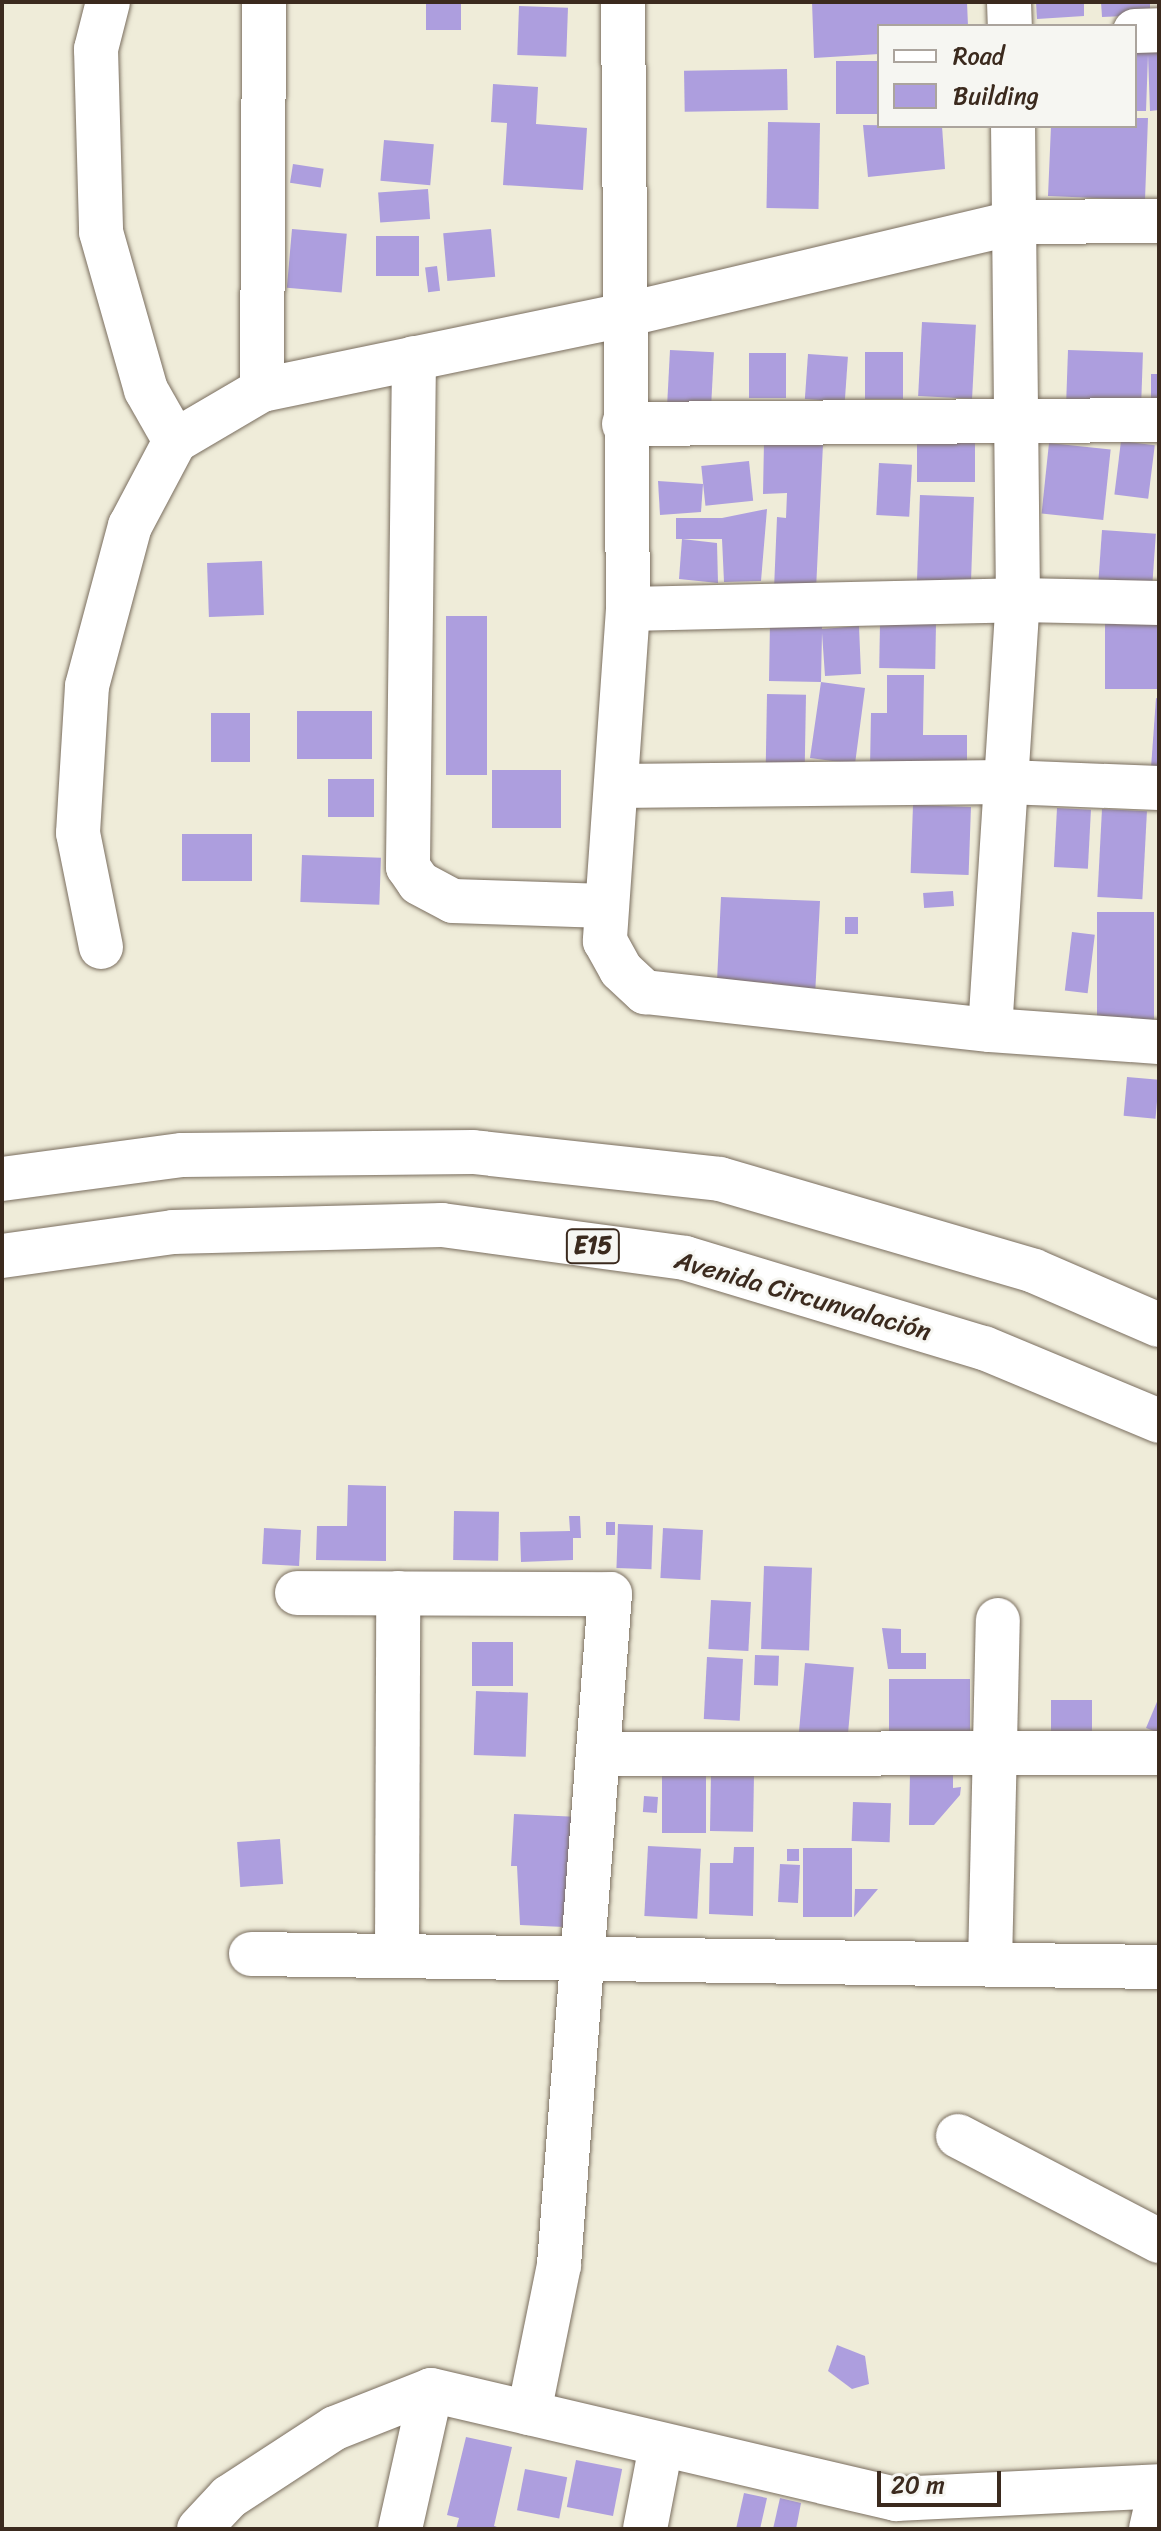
<!DOCTYPE html>
<html>
<head>
<meta charset="utf-8">
<style>
  body { margin:0 }
  #map { position:relative; width:1161px; height:2531px; overflow:hidden; background:#efecd9; font-family:Sriracha,sans-serif }
  div>[style] { position:absolute }
  .building>* { inset:0; background:#ad9ede; transform-origin:0 0 }
  .roads { filter:drop-shadow(0 0 2px #7a6e5f) drop-shadow(0 0 2px #7a6e5f) }
  .minor>* { height:44px; margin:-22px; padding:0 22px; transform-origin:22px; border-radius:22px; background:#fff }
  .highway>* { height:44px; margin:-22px; padding:0 22px; transform-origin:22px; border-radius:22px; background:#fff }
  span { translate:-50% -50%; white-space:nowrap; text-align:center; line-height:1.15; -webkit-text-stroke:6px #f6f6f2; paint-order:stroke }
  .shield-label span { padding:2px 6px; background:#f6f6f2; border:2px solid; border-radius:6px; -webkit-text-stroke-width:0 }
  .shield-label { font-size:24px; color:#3b2a1e; font-weight:700 }
  .street-label { font-size:26px; color:#3b2a1e }
  .frame { position:absolute; inset:0; border:4px solid #3b2a1e; pointer-events:none }
  .legend { position:absolute; left:877px; top:24px; width:260px; height:104px; box-sizing:border-box; background:#f6f6f2; border:2px solid #aba49d; margin:0; padding:10px 14px; list-style:none; font-size:24px; color:#3b2a1e }
  .legend li { display:flex; align-items:center; gap:16px; height:40px }
  .legend b { width:40px; border:2px solid #aba49d }
  .scale { position:absolute; left:877px; top:2471px; width:124px; height:36px; box-sizing:border-box; border:4px solid #3b2a1e; border-top:0; padding-left:10px; font-size:24px; line-height:28px; white-space:nowrap; color:#3b2a1e; -webkit-text-stroke:6px #f6f6f2; paint-order:stroke }
</style>
</head>
<body>
<div id="map">
  <div class="building">
    <div style="clip-path:polygon(812px 2px,967px 2px,968px 26px,879px 26px,879px 54px,814px 58px)"></div>
    <div style="clip-path:polygon(1036px 2px,1084px 2px,1084px 16px,1037px 19px)"></div>
    <div style="clip-path:polygon(1101px 2px,1150px 2px,1150px 15px,1102px 17px)"></div>
    <div style="left:461px;top:3px;width:27px;height:35px;rotate:90deg"></div>
    <div style="left:519px;top:6px;width:49px;height:49px;rotate:2deg"></div>
    <div style="clip-path:polygon(1135px 43px,1159px 43px,1159px 110px,1150px 111px,1148px 55px,1146px 111px,1135px 111px)"></div>
    <div style="left:879px;top:61px;width:53px;height:43px;rotate:90deg"></div>
    <div style="left:787px;top:69px;width:41px;height:103px;rotate:89deg"></div>
    <div style="clip-path:polygon(493px 84px,538px 87px,536px 124px,587px 128px,583px 190px,503px 185px,507px 123px,491px 122px)"></div>
    <div style="clip-path:polygon(1135px 118px,1148px 118px,1145px 200px,1048px 196px,1051px 126px,1135px 126px)"></div>
    <div style="left:768px;top:122px;width:52px;height:86px;rotate:1deg"></div>
    <div style="clip-path:polygon(863px 125px,942px 126px,945px 169px,868px 177px)"></div>
    <div style="left:384px;top:140px;width:50px;height:41px;rotate:5deg"></div>
    <div style="left:293px;top:164px;width:31px;height:19px;rotate:9deg"></div>
    <div style="left:428px;top:189px;width:30px;height:50px;rotate:86deg"></div>
    <div style="left:292px;top:229px;width:55px;height:59px;rotate:5deg"></div>
    <div style="left:491px;top:229px;width:48px;height:48px;rotate:85deg"></div>
    <div style="left:376px;top:236px;width:43px;height:40px"></div>
    <div style="left:437px;top:266px;width:25px;height:12px;rotate:83deg"></div>
    <div style="left:922px;top:322px;width:54px;height:74px;rotate:3deg"></div>
    <div style="left:670px;top:350px;width:44px;height:58px;rotate:3deg"></div>
    <div style="left:1068px;top:350px;width:75px;height:58px;rotate:2deg"></div>
    <div style="left:865px;top:352px;width:38px;height:47px"></div>
    <div style="left:749px;top:353px;width:37px;height:45px"></div>
    <div style="left:808px;top:354px;width:40px;height:45px;rotate:4deg"></div>
    <div style="left:1151px;top:374px;width:8px;height:35px"></div>
    <div style="clip-path:polygon(764px 441px,823px 444px,816px 590px,774px 589px,777px 517px,786px 518px,787px 493px,763px 494px)"></div>
    <div style="left:975px;top:441px;width:41px;height:58px;rotate:90deg"></div>
    <div style="left:1121px;top:441px;width:34px;height:54px;rotate:7deg"></div>
    <div style="left:1049px;top:443px;width:62px;height:71px;rotate:6deg"></div>
    <div style="left:749px;top:461px;width:40px;height:48px;rotate:84deg"></div>
    <div style="left:879px;top:463px;width:33px;height:52px;rotate:3deg"></div>
    <div style="clip-path:polygon(658px 481px,703px 484px,701px 512px,660px 515px)"></div>
    <div style="left:920px;top:495px;width:54px;height:96px;rotate:2deg"></div>
    <div style="clip-path:polygon(767px 509px,761px 581px,724px 582px,722px 539px,676px 539px,676px 518px,722px 518px)"></div>
    <div style="left:1102px;top:530px;width:54px;height:56px;rotate:4deg"></div>
    <div style="clip-path:polygon(682px 539px,717px 543px,718px 583px,679px 579px)"></div>
    <div style="left:262px;top:561px;width:54px;height:55px;rotate:88deg"></div>
    <div style="left:1159px;top:615px;width:74px;height:54px;rotate:90deg"></div>
    <div style="left:446px;top:616px;width:41px;height:159px"></div>
    <div style="clip-path:polygon(770px 621px,822px 622px,822px 629px,859px 626px,861px 674px,825px 676px,822px 633px,821px 682px,865px 688px,855px 764px,810px 758px,821px 682px,769px 681px)"></div>
    <div style="left:880px;top:623px;width:56px;height:45px;rotate:1deg"></div>
    <div style="clip-path:polygon(887px 675px,924px 675px,923px 735px,967px 735px,967px 768px,870px 767px,871px 713px,887px 713px)"></div>
    <div style="left:767px;top:694px;width:39px;height:70px;rotate:1deg"></div>
    <div style="clip-path:polygon(1156px 698px,1159px 699px,1159px 769px,1151px 768px)"></div>
    <div style="left:372px;top:711px;width:48px;height:75px;rotate:90deg"></div>
    <div style="left:211px;top:713px;width:39px;height:49px"></div>
    <div style="left:492px;top:770px;width:69px;height:58px"></div>
    <div style="left:374px;top:779px;width:38px;height:46px;rotate:90deg"></div>
    <div style="left:913px;top:805px;width:58px;height:68px;rotate:2deg"></div>
    <div style="left:1057px;top:808px;width:34px;height:59px;rotate:3deg"></div>
    <div style="left:1102px;top:809px;width:45px;height:88px;rotate:3deg"></div>
    <div style="left:252px;top:834px;width:47px;height:70px;rotate:90deg"></div>
    <div style="left:302px;top:855px;width:79px;height:47px;rotate:2deg"></div>
    <div style="left:953px;top:891px;width:15px;height:30px;rotate:86deg"></div>
    <div style="clip-path:polygon(721px 897px,820px 901px,815px 996px,771px 994px,772px 983px,717px 981px)"></div>
    <div style="left:1097px;top:912px;width:57px;height:108px"></div>
    <div style="left:858px;top:917px;width:17px;height:13px;rotate:90deg"></div>
    <div style="left:1072px;top:932px;width:23px;height:59px;rotate:7deg"></div>
    <div style="left:1127px;top:1077px;width:32px;height:39px;rotate:5deg"></div>
    <div style="clip-path:polygon(348px 1485px,386px 1486px,386px 1561px,316px 1560px,317px 1526px,347px 1526px)"></div>
    <div style="left:454px;top:1511px;width:45px;height:49px;rotate:1deg"></div>
    <div style="clip-path:polygon(569px 1516px,580px 1516px,581px 1538px,573px 1538px,573px 1560px,521px 1562px,520px 1532px,570px 1531px)"></div>
    <div style="left:606px;top:1522px;width:9px;height:13px"></div>
    <div style="left:618px;top:1524px;width:35px;height:44px;rotate:2deg"></div>
    <div style="left:264px;top:1528px;width:37px;height:36px;rotate:3deg"></div>
    <div style="left:663px;top:1528px;width:40px;height:50px;rotate:3deg"></div>
    <div style="left:764px;top:1566px;width:48px;height:83px;rotate:2deg"></div>
    <div style="left:711px;top:1600px;width:40px;height:49px;rotate:3deg"></div>
    <div style="clip-path:polygon(882px 1628px,901px 1629px,901px 1653px,926px 1653px,926px 1669px,888px 1669px)"></div>
    <div style="left:472px;top:1642px;width:41px;height:44px"></div>
    <div style="left:755px;top:1655px;width:24px;height:30px;rotate:2deg"></div>
    <div style="left:707px;top:1657px;width:36px;height:62px;rotate:3deg"></div>
    <div style="left:805px;top:1663px;width:49px;height:74px;rotate:5deg"></div>
    <div style="left:889px;top:1679px;width:81px;height:57px"></div>
    <div style="left:476px;top:1691px;width:52px;height:64px;rotate:2deg"></div>
    <div style="clip-path:polygon(1159px 1697px,1159px 1733px,1146px 1728px)"></div>
    <div style="left:1092px;top:1700px;width:44px;height:41px;rotate:90deg"></div>
    <div style="clip-path:polygon(910px 1772px,953px 1772px,953px 1788px,961px 1787px,960px 1795px,934px 1825px,909px 1825px)"></div>
    <div style="left:662px;top:1774px;width:44px;height:59px"></div>
    <div style="left:711px;top:1774px;width:43px;height:57px;rotate:1deg"></div>
    <div style="left:644px;top:1796px;width:14px;height:16px;rotate:4deg"></div>
    <div style="left:853px;top:1802px;width:38px;height:39px;rotate:2deg"></div>
    <div style="clip-path:polygon(514px 1814px,580px 1817px,564px 1927px,520px 1925px,517px 1866px,511px 1866px)"></div>
    <div style="left:280px;top:1839px;width:45px;height:43px;rotate:86deg"></div>
    <div style="left:648px;top:1846px;width:53px;height:70px;rotate:3deg"></div>
    <div style="clip-path:polygon(734px 1847px,754px 1847px,753px 1916px,709px 1914px,710px 1863px,733px 1863px)"></div>
    <div style="left:803px;top:1848px;width:49px;height:69px"></div>
    <div style="left:787px;top:1849px;width:12px;height:12px"></div>
    <div style="left:780px;top:1864px;width:20px;height:38px;rotate:3deg"></div>
    <div style="clip-path:polygon(855px 1889px,878px 1889px,854px 1917px)"></div>
    <div style="clip-path:polygon(837px 2345px,865px 2356px,869px 2384px,852px 2389px,828px 2371px)"></div>
    <div style="clip-path:polygon(466px 2437px,512px 2447px,494px 2526px,503px 2529px,456px 2529px,459px 2518px,447px 2515px)"></div>
    <div style="left:576px;top:2460px;width:47px;height:48px;rotate:11deg"></div>
    <div style="left:525px;top:2469px;width:43px;height:42px;rotate:11deg"></div>
    <div style="clip-path:polygon(744px 2493px,767px 2498px,760px 2529px,736px 2529px)"></div>
    <div style="clip-path:polygon(780px 2498px,801px 2503px,796px 2529px,773px 2529px)"></div>
  </div>
  <div class="roads">
    <div class="minor">
      <div style="left:108px;top:2px;width:49px;rotate:104.3deg"></div>
      <div style="left:96px;top:49px;width:183px;rotate:88.4deg"></div>
      <div style="left:101px;top:232px;width:164px;rotate:74.1deg"></div>
      <div style="left:146px;top:390px;width:59px;rotate:60.4deg"></div>
      <div style="left:623px;top:2px;width:607px;rotate:89.53deg"></div>
      <div style="left:628px;top:609px;width:333px;rotate:94deg"></div>
      <div style="left:605px;top:941px;width:33px;rotate:61deg"></div>
      <div style="left:621px;top:970px;width:33px;rotate:43deg"></div>
      <div style="left:645px;top:992px;width:347px;rotate:6.3deg"></div>
      <div style="left:990px;top:1030px;width:169px;rotate:4.1deg"></div>
      <div style="left:1009px;top:2px;width:24px;rotate:88deg"></div>
      <div style="left:1135px;top:31px;width:24px;rotate:-2deg"></div>
      <div style="left:414px;top:358px;width:509px;rotate:90.68deg"></div>
      <div style="left:408px;top:867px;width:19px;rotate:55deg"></div>
      <div style="left:419px;top:883px;width:38px;rotate:28deg"></div>
      <div style="left:453px;top:901px;width:153px;rotate:1.9deg"></div>
      <div style="left:262px;top:390px;width:388px;rotate:-89.7deg"></div>
      <div style="left:624px;top:424px;width:535px;rotate:-0.43deg"></div>
      <div style="left:628px;top:609px;width:390px;rotate:-1.3deg"></div>
      <div style="left:1018px;top:600px;width:141px;rotate:1.2deg"></div>
      <div style="left:616px;top:786px;width:391px;rotate:-0.6deg"></div>
      <div style="left:1007px;top:782px;width:152px;rotate:2.3deg"></div>
      <div style="left:101px;top:947px;width:116px;rotate:-101.4deg"></div>
      <div style="left:78px;top:833px;width:147px;rotate:-86.5deg"></div>
      <div style="left:87px;top:686px;width:166px;rotate:-75deg"></div>
      <div style="left:130px;top:526px;width:96px;rotate:-62.1deg"></div>
      <div style="left:175px;top:441px;width:101px;rotate:-30.4deg"></div>
      <div style="left:262px;top:390px;width:370px;rotate:-11.7deg"></div>
      <div style="left:624px;top:315px;width:403px;rotate:-13.3deg"></div>
      <div style="left:1016px;top:222px;width:143px;rotate:-0.4deg"></div>
      <div style="left:990px;top:1030px;width:431px;rotate:-86.3deg"></div>
      <div style="left:1018px;top:600px;width:474px;rotate:-90.6deg"></div>
      <div style="left:297px;top:1593px;width:313px;rotate:0.2deg"></div>
      <div style="left:610px;top:1594px;width:673px;rotate:94.35deg"></div>
      <div style="left:559px;top:2265px;width:151px;rotate:101.5deg"></div>
      <div style="left:598px;top:1754px;width:561px;rotate:-0.1deg"></div>
      <div style="left:251px;top:1954px;width:908px;rotate:0.82deg"></div>
      <div style="left:397px;top:1954px;width:361px;rotate:-89.8deg"></div>
      <div style="left:990px;top:1964px;width:344px;rotate:-88.7deg"></div>
      <div style="left:958px;top:2136px;width:227px;rotate:27.6deg"></div>
      <div style="left:199px;top:2529px;width:44px;rotate:-46.8deg"></div>
      <div style="left:229px;top:2497px;width:126px;rotate:-33.1deg"></div>
      <div style="left:335px;top:2428px;width:103px;rotate:-21.6deg"></div>
      <div style="left:400px;top:2529px;width:142px;rotate:-77.4deg"></div>
      <div style="left:431px;top:2390px;width:478px;rotate:13.2deg"></div>
      <div style="left:896px;top:2499px;width:263px;rotate:-2.8deg"></div>
      <div style="left:645px;top:2529px;width:85px;rotate:-79.1deg"></div>
      <div style="left:1151px;top:2529px;width:36px;rotate:-77deg"></div>
    </div>
    <div class="highway">
      <div style="left:2px;top:1179px;width:182px;rotate:-7.6deg"></div>
      <div style="left:182px;top:1155px;width:291px;rotate:-0.6deg"></div>
      <div style="left:473px;top:1152px;width:248px;rotate:6.2deg"></div>
      <div style="left:720px;top:1179px;width:327px;rotate:16.3deg"></div>
      <div style="left:1034px;top:1271px;width:136px;rotate:23.4deg"></div>
      <div style="left:2px;top:1256px;width:173px;rotate:-8deg"></div>
      <div style="left:173px;top:1232px;width:269px;rotate:-1.5deg"></div>
      <div style="left:442px;top:1225px;width:245px;rotate:7.7deg"></div>
      <div style="left:685px;top:1258px;width:312px;rotate:16.8deg"></div>
      <div style="left:984px;top:1348px;width:190px;rotate:22.6deg"></div>
    </div>
  </div>
  <div class="shield-label">
    <span style="left:593px;top:1246px">E15</span>
  </div>
  <div class="street-label">
    <span style="left:803px;top:1296px;rotate:16deg">Avenida Circunvalación</span>
  </div>
  <div class="frame"></div>
  <ul class="legend">
  <li><b style="height:10px;background:#fff"></b>Road</li>
  <li><b style="height:22px;background:#ad9ede"></b>Building</li>
  </ul>
  <div class="scale">20 m</div>
</div>
</body>
</html>
